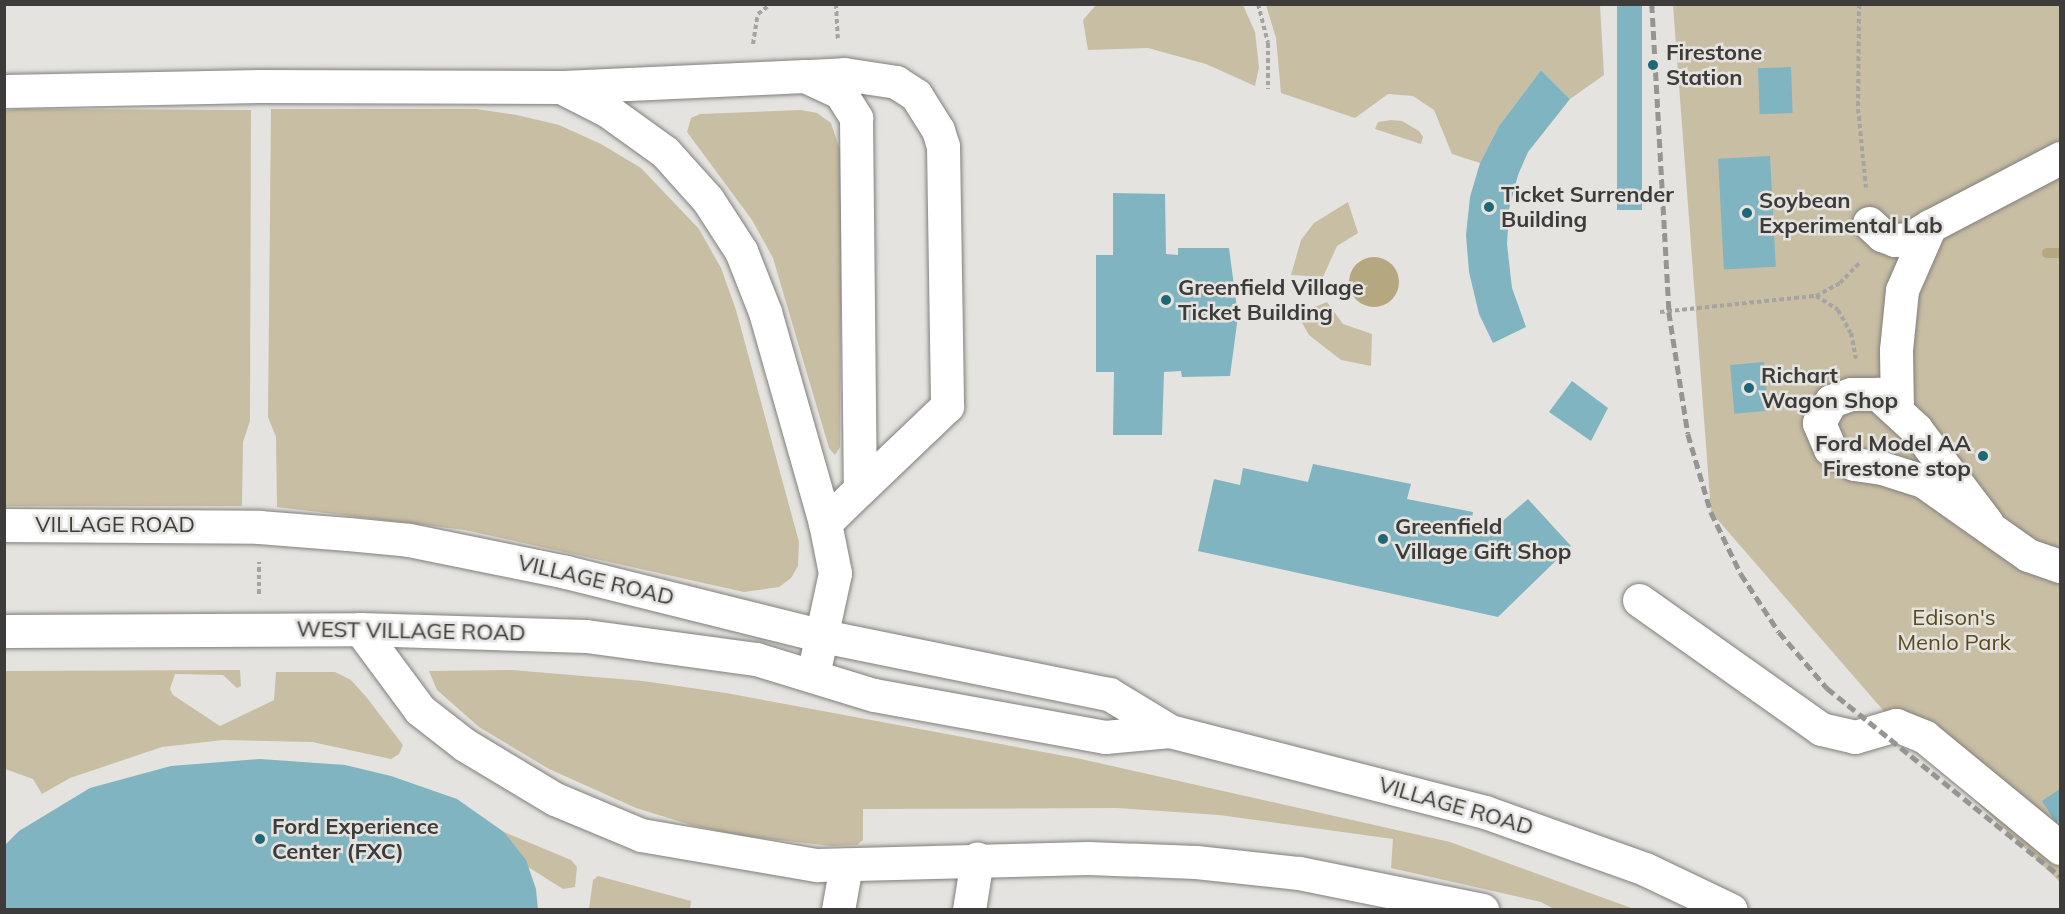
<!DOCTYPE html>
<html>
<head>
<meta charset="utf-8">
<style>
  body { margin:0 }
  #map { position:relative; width:2065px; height:914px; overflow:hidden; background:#e4e3df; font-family:Mulish,sans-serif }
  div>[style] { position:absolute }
  .green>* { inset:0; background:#c8bea4 }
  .water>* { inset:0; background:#b5a77f }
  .round { border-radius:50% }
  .stream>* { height:10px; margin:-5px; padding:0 5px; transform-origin:5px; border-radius:5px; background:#b5a77f }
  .building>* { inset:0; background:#80b4c0; transform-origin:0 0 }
  .path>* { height:4px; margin-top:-2px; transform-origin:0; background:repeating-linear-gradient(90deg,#a5a4a1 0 4.5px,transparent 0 7.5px) }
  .roads { filter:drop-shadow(0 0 2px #807f7b) drop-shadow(0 0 2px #807f7b) }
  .minor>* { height:33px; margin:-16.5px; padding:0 16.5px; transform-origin:16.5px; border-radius:16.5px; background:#fff }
  .rail>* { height:4.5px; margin-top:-2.25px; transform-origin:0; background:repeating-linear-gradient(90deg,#969592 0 9px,transparent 0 13.5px) }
  .dots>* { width:16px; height:16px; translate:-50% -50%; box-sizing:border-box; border:3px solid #e4e3df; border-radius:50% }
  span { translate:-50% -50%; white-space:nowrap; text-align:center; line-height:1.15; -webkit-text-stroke:5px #e4e3df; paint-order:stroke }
  .poi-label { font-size:22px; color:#3d3c3b; font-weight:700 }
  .left { translate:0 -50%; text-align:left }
  .right { translate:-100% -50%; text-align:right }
  .street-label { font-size:22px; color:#3d3c3b }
  .park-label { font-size:22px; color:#5b4b1a }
  .frame { position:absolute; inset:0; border:6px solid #3d3c3b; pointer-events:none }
</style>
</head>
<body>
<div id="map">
  <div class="green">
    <div style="clip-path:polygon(1096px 5px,1243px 5px,1255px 32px,1259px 67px,1255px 86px,1206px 64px,1148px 48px,1088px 50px,1083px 20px)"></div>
    <div style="clip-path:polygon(1266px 5px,1600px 5px,1604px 75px,1570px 99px,1541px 70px,1499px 126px,1480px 163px,1452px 154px,1434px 110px,1413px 96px,1388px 94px,1355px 118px,1281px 93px,1276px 38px)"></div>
    <div style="clip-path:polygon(1673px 5px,2060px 5px,2060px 882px,1896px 725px,1711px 512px)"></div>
    <div style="clip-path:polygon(16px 109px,251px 110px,250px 421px,243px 442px,242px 506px,5px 506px,4px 111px)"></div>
    <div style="clip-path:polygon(271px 109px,476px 109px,517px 115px,559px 125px,601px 144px,641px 168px,699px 229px,721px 268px,736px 310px,799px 542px,798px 566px,791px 578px,779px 587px,744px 592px,465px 530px,277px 507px,276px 437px,268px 417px)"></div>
    <div style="clip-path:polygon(801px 110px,817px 113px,831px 123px,842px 156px,840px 447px,835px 455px,829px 448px,773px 258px,752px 220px,687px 132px,691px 118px,700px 114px)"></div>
    <div style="clip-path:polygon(1391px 120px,1402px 121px,1419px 131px,1423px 137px,1421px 144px,1375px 129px,1378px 122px)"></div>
    <div style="clip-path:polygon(1348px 202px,1358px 233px,1337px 246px,1323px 277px,1291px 275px,1301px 240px,1314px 223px)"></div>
    <div style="clip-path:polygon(1327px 302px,1343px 324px,1372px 334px,1371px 366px,1341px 360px,1309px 335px,1297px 314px)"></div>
    <div style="clip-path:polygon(240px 670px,241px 686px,237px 688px,223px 675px,175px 674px,170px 689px,173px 695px,220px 726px,274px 700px,276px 672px,335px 672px,351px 680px,367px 698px,403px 745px,399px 754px,391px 759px,312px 742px,223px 740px,162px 747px,70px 778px,42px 794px,33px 779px,5px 769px,5px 671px)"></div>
    <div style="clip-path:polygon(512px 670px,643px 681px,726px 693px,1081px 759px,1450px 842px,1634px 909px,1554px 909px,1541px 902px,1391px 868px,1393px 839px,1219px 815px,1117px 808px,863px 809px,863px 840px,857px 845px,832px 846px,743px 836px,691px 825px,636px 808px,549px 769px,479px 727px,437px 690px,429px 671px)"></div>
    <div style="clip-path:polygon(504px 832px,571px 860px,577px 867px,575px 887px,563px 889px,528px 867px)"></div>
    <div style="clip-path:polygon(598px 876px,691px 901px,690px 909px,589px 909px,593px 880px)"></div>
  </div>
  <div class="water">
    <div class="round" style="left:1349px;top:257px;width:50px;height:50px"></div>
  </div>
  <div class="stream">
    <div style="left:2047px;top:253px;width:13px"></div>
  </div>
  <div class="building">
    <div style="left:1617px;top:4px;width:25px;height:206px"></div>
    <div style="left:1791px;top:67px;width:46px;height:33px;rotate:88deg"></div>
    <div style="clip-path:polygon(1541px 70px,1570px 99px,1528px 152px,1518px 175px,1509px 209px,1507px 244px,1512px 288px,1526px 327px,1493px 343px,1479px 314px,1469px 272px,1466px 235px,1470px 197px,1480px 163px,1499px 126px)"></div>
    <div style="left:1770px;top:156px;width:111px;height:52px;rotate:87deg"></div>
    <div style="clip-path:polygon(1113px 193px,1165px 194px,1166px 254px,1178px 255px,1178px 248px,1229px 248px,1238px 316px,1230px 376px,1182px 377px,1181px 371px,1164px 372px,1162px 435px,1113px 435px,1114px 372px,1096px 372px,1096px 255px,1113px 255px)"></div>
    <div style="left:1764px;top:362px;width:49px;height:34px;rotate:85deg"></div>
    <div style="clip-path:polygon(1572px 381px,1608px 408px,1591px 441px,1549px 412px)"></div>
    <div style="clip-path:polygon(1313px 464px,1411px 484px,1407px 499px,1473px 512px,1470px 528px,1490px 532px,1528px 499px,1571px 546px,1498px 617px,1198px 551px,1214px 479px,1240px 485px,1243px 468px,1308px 482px)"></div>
    <div style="clip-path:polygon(260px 759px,345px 765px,391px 776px,457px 799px,504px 832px,526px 860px,536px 889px,538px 910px,4px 910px,4px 846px,19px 831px,90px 788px,171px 766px)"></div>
    <div style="clip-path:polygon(2060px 789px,2060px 820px,2056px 823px,2042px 801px)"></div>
  </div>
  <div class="path">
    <div style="left:836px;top:4px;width:36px;rotate:87deg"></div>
    <div style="left:1258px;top:4px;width:40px;rotate:75.6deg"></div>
    <div style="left:1268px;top:43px;width:46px;rotate:90deg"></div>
    <div style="left:1859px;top:4px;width:105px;rotate:90.5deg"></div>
    <div style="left:1858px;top:109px;width:79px;rotate:84.2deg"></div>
    <div style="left:753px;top:44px;width:30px;rotate:-81deg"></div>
    <div style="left:758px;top:14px;width:16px;rotate:-38deg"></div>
    <div style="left:1816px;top:296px;width:27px;rotate:-28deg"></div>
    <div style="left:1840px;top:283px;width:29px;rotate:-46deg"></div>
    <div style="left:1660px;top:312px;width:157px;rotate:-5.9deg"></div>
    <div style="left:1816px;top:296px;width:26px;rotate:32deg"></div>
    <div style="left:1838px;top:310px;width:26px;rotate:61deg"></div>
    <div style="left:1851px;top:333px;width:26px;rotate:79deg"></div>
    <div style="left:259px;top:594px;width:32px;rotate:-90deg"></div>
  </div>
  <div class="roads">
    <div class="minor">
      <div style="left:809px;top:76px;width:35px;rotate:-3deg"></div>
      <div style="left:844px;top:74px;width:53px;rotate:8.7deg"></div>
      <div style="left:896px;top:82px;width:24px;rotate:33deg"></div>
      <div style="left:916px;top:95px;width:41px;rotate:57.8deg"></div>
      <div style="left:938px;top:130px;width:17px;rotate:73deg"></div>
      <div style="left:943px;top:146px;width:260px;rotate:89.1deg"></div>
      <div style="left:947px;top:406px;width:120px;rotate:136.3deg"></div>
      <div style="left:563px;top:87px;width:242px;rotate:-2.6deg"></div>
      <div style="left:805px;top:76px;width:38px;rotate:25deg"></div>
      <div style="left:840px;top:92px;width:31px;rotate:58deg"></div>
      <div style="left:856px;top:118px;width:371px;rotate:89.4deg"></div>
      <div style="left:860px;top:489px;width:49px;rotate:135.8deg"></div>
      <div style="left:4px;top:91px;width:255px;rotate:-1.1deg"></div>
      <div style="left:259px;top:86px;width:302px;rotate:0.2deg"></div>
      <div style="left:561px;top:87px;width:53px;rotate:27.1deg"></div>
      <div style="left:608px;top:111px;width:70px;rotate:35.7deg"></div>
      <div style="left:665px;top:152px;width:64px;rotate:48.1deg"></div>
      <div style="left:708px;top:200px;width:61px;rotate:57.1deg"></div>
      <div style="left:741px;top:251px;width:66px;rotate:68.5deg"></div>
      <div style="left:765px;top:312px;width:219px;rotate:74.1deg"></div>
      <div style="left:825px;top:523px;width:51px;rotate:78.7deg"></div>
      <div style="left:835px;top:573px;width:104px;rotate:102.2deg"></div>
      <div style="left:1869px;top:223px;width:18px;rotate:43deg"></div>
      <div style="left:1882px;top:235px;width:14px;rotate:21deg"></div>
      <div style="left:1895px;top:240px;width:14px;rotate:-4deg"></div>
      <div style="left:1909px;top:239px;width:25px;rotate:-32deg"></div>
      <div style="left:1897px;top:409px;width:59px;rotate:-91deg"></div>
      <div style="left:1896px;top:350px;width:60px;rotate:-84.3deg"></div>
      <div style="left:1902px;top:290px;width:70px;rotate:-66.4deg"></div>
      <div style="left:1930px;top:226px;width:147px;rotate:-27.6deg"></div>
      <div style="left:1987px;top:523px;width:118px;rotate:-127.1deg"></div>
      <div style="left:1916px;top:429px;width:52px;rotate:-137.4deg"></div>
      <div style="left:1878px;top:394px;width:27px;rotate:180deg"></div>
      <div style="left:1851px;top:394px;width:21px;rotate:161deg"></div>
      <div style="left:1831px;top:401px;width:25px;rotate:119deg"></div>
      <div style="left:1819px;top:423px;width:28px;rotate:67deg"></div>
      <div style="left:1830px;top:449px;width:28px;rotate:32deg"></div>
      <div style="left:1854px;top:464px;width:28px;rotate:8deg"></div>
      <div style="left:1882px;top:468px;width:43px;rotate:17.6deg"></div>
      <div style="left:1923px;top:481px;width:128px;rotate:35.2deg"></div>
      <div style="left:2028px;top:555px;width:34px;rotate:19deg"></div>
      <div style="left:4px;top:525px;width:255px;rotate:0.4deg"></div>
      <div style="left:259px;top:527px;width:89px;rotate:4.5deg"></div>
      <div style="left:348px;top:534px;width:61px;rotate:5.6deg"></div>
      <div style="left:409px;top:540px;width:160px;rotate:11.5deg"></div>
      <div style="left:566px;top:572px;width:265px;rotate:14deg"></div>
      <div style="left:823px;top:636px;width:292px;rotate:11.5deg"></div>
      <div style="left:1109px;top:694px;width:71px;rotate:31.2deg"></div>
      <div style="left:1170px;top:731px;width:325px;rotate:14.4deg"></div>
      <div style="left:1485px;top:812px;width:170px;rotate:19.6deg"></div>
      <div style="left:1645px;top:869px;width:95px;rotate:25.5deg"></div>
      <div style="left:1639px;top:600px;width:223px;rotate:35.3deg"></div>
      <div style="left:1821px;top:729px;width:35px;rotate:13deg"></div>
      <div style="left:1855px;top:737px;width:43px;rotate:-16.3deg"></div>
      <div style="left:1896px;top:725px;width:31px;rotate:22deg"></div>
      <div style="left:1925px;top:737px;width:175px;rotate:39.4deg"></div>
      <div style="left:360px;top:629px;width:101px;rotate:53.5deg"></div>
      <div style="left:420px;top:710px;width:57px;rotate:37.9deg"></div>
      <div style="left:465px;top:745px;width:105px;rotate:31deg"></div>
      <div style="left:555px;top:799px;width:93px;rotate:22.7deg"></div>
      <div style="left:641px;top:835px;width:179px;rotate:9.7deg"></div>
      <div style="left:817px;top:865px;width:271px;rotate:-1.5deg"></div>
      <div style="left:1088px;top:858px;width:108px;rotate:2.1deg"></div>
      <div style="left:1196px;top:862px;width:104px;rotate:6.1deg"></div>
      <div style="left:1299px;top:873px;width:187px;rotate:11.4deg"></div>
      <div style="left:4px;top:631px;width:356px;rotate:-0.3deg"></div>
      <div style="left:360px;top:629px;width:226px;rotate:1.8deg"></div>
      <div style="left:586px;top:636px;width:172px;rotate:7.7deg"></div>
      <div style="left:756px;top:659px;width:123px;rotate:17deg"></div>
      <div style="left:874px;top:695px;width:235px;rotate:10.3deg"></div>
      <div style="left:1105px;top:737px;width:65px;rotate:-5.3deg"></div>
      <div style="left:838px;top:910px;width:46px;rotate:-79.9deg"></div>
      <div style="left:969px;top:910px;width:52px;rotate:-81.1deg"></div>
    </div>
  </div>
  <div class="rail">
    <div style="left:1652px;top:4px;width:308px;rotate:86.8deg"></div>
    <div style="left:1669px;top:312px;width:123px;rotate:81.1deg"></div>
    <div style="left:1688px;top:434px;width:81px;rotate:73.6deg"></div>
    <div style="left:1711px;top:512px;width:69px;rotate:64.2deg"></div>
    <div style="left:1741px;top:574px;width:69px;rotate:56.8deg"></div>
    <div style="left:1779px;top:632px;width:74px;rotate:49.4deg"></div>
    <div style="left:1827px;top:688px;width:299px;rotate:38.9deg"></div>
  </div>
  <div class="dots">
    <div style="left:1653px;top:65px;background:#206776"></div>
    <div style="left:1489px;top:207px;background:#206776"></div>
    <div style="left:1747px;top:213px;background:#206776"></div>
    <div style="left:1166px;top:300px;background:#206776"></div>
    <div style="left:1749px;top:388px;background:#206776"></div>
    <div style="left:1983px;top:456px;background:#206776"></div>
    <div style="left:1383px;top:539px;background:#206776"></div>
    <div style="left:260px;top:839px;background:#206776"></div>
  </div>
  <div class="poi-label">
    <span class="left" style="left:1666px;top:65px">Firestone<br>Station</span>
    <span class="left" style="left:1501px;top:207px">Ticket Surrender<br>Building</span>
    <span class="left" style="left:1759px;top:213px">Soybean<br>Experimental Lab</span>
    <span class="left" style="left:1178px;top:300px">Greenfield Village<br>Ticket Building</span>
    <span class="left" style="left:1761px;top:388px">Richart<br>Wagon Shop</span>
    <span class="right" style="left:1971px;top:456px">Ford Model AA<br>Firestone stop</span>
    <span class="left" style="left:1395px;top:539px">Greenfield<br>Village Gift Shop</span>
    <span class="left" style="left:272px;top:839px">Ford Experience<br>Center (FXC)</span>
  </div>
  <div class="street-label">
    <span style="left:115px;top:525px">VILLAGE ROAD</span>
    <span style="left:596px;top:580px;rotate:13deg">VILLAGE ROAD</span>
    <span style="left:411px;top:631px;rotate:1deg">WEST VILLAGE ROAD</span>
    <span style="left:1456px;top:806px;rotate:16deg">VILLAGE ROAD</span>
  </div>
  <div class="park-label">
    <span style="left:1954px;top:630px">Edison's<br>Menlo Park</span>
  </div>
  <div class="frame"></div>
</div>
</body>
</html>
